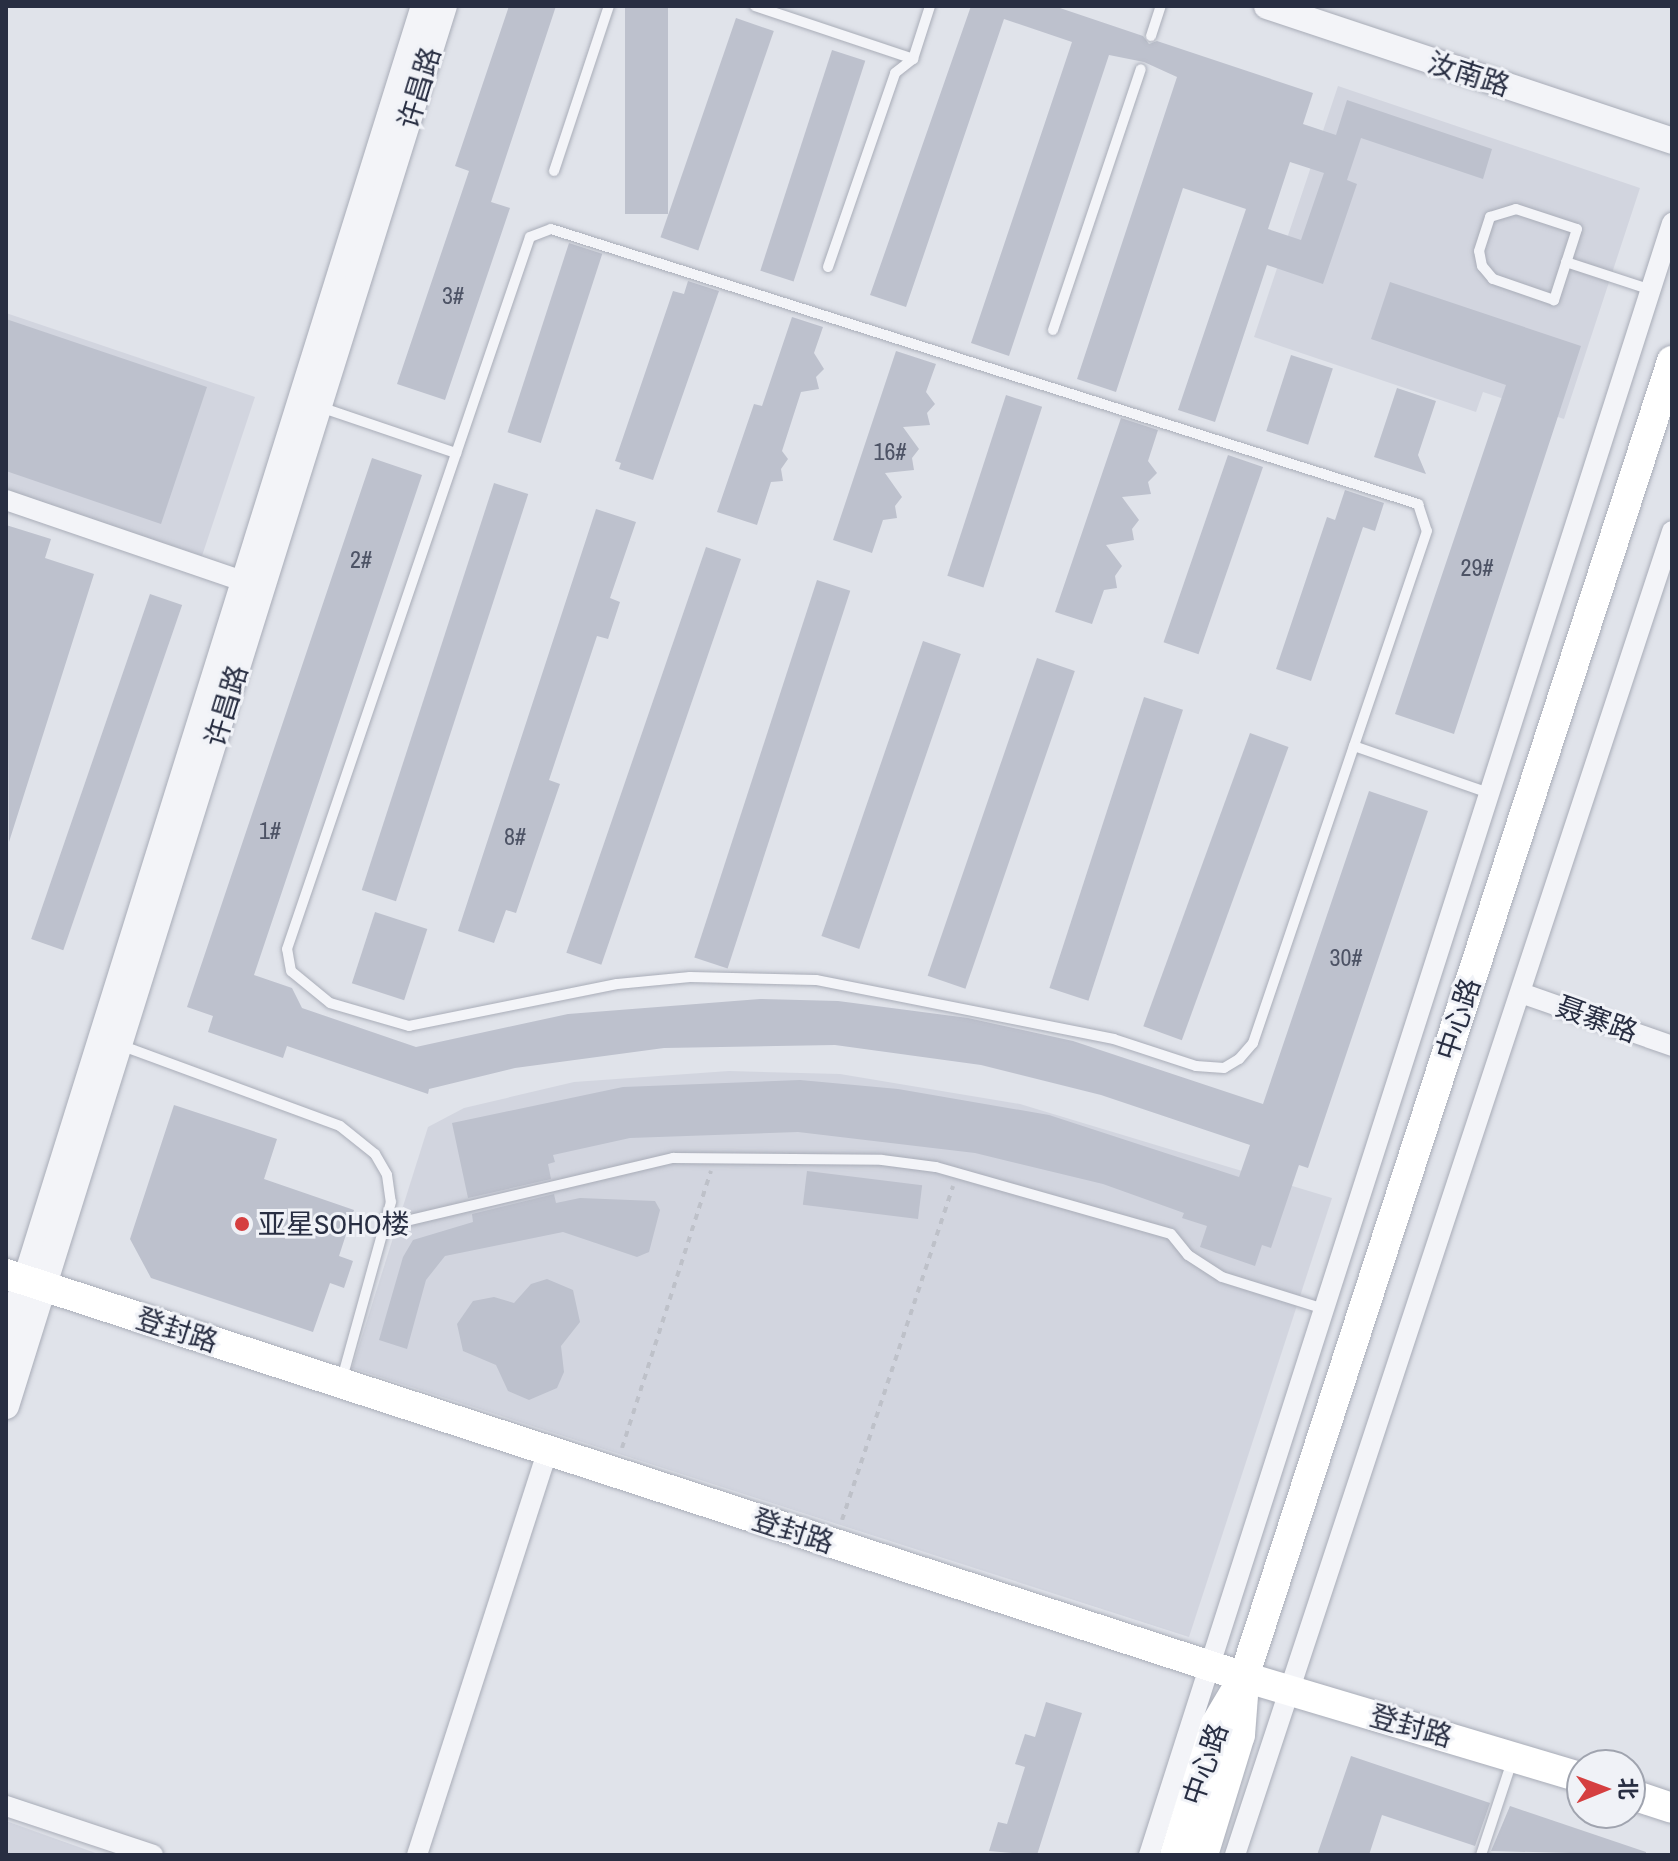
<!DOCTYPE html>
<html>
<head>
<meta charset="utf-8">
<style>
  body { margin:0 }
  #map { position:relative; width:1678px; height:1861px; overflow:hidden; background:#e0e3ea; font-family:"Archivo Narrow","Noto Sans SC",sans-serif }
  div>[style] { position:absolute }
  .built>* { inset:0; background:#d2d5df }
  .building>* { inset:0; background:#bdc1cd; transform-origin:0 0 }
  .path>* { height:4px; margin-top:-2px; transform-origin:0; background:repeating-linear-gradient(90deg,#bec1c9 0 6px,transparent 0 12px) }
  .roads { filter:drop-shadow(0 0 2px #a9adb8) drop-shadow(0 0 2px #a9adb8) }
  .service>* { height:10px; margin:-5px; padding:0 5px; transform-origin:5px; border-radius:5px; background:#f3f4f8 }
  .minor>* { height:20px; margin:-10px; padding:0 10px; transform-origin:10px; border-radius:10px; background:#f3f4f8 }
  .tertiary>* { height:26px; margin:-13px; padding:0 13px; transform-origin:13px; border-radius:13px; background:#f3f4f8 }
  .secondary>* { height:30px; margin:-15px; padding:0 15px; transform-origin:15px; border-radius:15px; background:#fff }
  .dots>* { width:22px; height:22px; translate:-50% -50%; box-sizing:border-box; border:4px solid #f0f2f7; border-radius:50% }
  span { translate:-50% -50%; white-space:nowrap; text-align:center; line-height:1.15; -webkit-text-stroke:6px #f0f2f7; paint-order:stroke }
  .number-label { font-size:24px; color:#4d5365 }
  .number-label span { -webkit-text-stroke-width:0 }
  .street-label { font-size:28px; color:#282e42 }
  .poi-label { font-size:28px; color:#282e42 }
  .left { translate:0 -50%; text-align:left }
  .frame { position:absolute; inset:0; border:8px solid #282e42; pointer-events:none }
  .north { position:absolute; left:1566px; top:1749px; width:80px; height:80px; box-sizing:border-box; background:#f0f2f7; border:2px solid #a0a4af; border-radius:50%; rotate:89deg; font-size:22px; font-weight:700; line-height:32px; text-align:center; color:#282e42 }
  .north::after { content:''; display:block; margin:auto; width:28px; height:36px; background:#d53f40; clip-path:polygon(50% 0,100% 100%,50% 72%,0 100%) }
</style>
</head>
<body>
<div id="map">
  <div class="built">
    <div style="clip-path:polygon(1338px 86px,1640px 188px,1564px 419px,1483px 392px,1476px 412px,1254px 337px)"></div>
    <div style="clip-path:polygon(6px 313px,255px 397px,202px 556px,6px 490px)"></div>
    <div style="clip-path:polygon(729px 1071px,840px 1074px,1020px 1104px,1332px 1198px,1189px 1637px,352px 1368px,428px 1127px,464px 1108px,574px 1082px)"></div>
    <div style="clip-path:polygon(6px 1821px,101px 1855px,6px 1855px)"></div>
  </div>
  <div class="building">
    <div style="clip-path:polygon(509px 6px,556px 6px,491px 202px,510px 208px,445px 400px,397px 384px,469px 171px,455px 166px)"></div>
    <div style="left:625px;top:6px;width:43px;height:208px"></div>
    <div style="clip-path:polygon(evenodd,971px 6px,1054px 6px,1143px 36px,1149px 44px,1157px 41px,1313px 93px,1303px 124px,1336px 135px,1347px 100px,1492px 149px,1483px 179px,1361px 138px,1347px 180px,1357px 184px,1323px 284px,1267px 265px,1215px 422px,1178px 410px,1246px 209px,1183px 188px,1116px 392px,1077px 379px,1177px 77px,1144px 62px,1109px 55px,1009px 356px,971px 343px,1072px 42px,1004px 19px,906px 307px,870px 295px,971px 6px,1290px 162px,1324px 173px,1301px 240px,1268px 229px,1290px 162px)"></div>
    <div style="left:736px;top:18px;width:40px;height:232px;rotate:19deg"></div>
    <div style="left:832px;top:50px;width:35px;height:232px;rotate:18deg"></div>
    <div style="left:569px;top:243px;width:35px;height:199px;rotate:18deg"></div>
    <div style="clip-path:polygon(688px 281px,719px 291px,653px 480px,619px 469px,621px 463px,615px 461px,673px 291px,684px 294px)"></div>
    <div style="clip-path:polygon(1390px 282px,1581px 346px,1454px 734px,1395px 714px,1506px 385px,1371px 339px)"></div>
    <div style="clip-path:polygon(792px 317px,823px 327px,814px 353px,824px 369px,816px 377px,819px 389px,801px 392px,782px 451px,788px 459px,781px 469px,783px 481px,771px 482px,757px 525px,717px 512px,754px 404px,762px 406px)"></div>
    <div style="clip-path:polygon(6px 319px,207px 387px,161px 524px,6px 471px)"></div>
    <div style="clip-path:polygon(896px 351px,936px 364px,926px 392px,935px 404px,927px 413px,930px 425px,903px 427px,919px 449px,912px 458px,914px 470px,885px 473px,902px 497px,895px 506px,897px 518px,883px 520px,872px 553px,833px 540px)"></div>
    <div style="left:1291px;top:355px;width:44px;height:80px;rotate:18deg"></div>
    <div style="clip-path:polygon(1397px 388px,1436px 401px,1418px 455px,1426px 474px,1374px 457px)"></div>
    <div style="left:1006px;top:395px;width:38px;height:190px;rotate:18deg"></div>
    <div style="clip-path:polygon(1121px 418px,1158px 430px,1148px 461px,1157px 473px,1148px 482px,1151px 494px,1122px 497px,1139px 520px,1132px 529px,1134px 540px,1106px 545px,1122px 566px,1115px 576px,1117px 588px,1104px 590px,1092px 624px,1055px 612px)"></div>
    <div style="left:1228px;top:455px;width:37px;height:198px;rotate:19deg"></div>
    <div style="clip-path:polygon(372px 458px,422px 475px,254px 975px,292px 988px,302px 1008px,416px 1047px,568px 1014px,760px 999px,838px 1001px,968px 1018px,1073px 1041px,1263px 1104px,1369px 791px,1428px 811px,1308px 1168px,1299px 1165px,1271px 1248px,1262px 1245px,1255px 1266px,1200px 1247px,1207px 1226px,1182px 1218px,1184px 1213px,1103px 1184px,975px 1153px,798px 1132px,630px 1138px,553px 1155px,555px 1162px,548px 1164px,551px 1179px,468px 1198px,452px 1123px,623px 1087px,800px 1080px,898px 1089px,1049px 1115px,1239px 1177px,1250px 1145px,1101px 1095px,981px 1065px,835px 1045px,664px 1048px,515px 1068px,429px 1089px,428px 1094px,287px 1046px,283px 1058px,208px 1032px,213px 1016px,187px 1007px)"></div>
    <div style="left:494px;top:483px;width:36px;height:428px;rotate:18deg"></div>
    <div style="clip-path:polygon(1345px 490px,1384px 503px,1375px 531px,1363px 527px,1311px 681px,1276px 669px,1327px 517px,1335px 520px)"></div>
    <div style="clip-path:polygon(596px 509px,636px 522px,610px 598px,620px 602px,608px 639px,597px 636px,549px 780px,560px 784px,516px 913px,506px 910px,494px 943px,458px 931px)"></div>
    <div style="clip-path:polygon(6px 525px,51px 539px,45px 558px,94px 574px,9px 842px)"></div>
    <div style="left:706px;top:547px;width:37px;height:429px;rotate:19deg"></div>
    <div style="left:817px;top:580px;width:35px;height:397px;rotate:18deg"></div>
    <div style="left:150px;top:594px;width:34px;height:365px;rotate:19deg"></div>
    <div style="left:923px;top:641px;width:40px;height:312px;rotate:19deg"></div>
    <div style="left:1037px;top:658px;width:40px;height:336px;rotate:19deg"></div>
    <div style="left:1144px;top:697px;width:41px;height:306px;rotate:18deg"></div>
    <div style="left:1250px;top:733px;width:41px;height:312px;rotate:20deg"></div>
    <div style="left:375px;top:912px;width:55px;height:75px;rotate:18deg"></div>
    <div style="clip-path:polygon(174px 1105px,277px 1139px,264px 1179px,354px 1210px,339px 1256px,353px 1261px,344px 1288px,330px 1283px,313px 1332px,151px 1278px,130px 1239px)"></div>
    <div style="left:807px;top:1171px;width:116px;height:34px;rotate:7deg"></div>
    <div style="clip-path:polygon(554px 1194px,556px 1203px,580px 1198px,655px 1201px,660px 1210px,649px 1252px,637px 1257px,563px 1232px,445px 1256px,426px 1280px,407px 1349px,379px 1340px,403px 1257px,413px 1240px,473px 1222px,472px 1214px)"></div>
    <div style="clip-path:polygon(547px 1279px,573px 1290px,580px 1322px,561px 1346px,564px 1372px,557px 1388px,529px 1400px,508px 1391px,496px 1365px,463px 1351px,457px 1324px,473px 1301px,494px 1297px,514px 1303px,531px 1284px)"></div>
    <div style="clip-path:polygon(1046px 1702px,1082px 1713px,1037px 1855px,989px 1851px,998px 1822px,1007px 1824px,1025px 1767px,1015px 1764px,1025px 1734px,1035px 1737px)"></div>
    <div style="clip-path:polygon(1351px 1756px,1490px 1803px,1475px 1846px,1382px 1815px,1369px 1855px,1317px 1855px)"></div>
    <div style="clip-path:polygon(1510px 1806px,1646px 1852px,1646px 1855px,1491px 1851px)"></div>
  </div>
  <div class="path">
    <div style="left:622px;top:1448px;width:291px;rotate:-72.2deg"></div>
    <div style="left:842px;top:1520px;width:352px;rotate:-71.6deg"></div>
  </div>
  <div class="roads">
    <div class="service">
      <div style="left:755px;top:6px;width:167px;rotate:18.5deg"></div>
      <div style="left:1151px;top:36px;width:32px;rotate:-72deg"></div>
      <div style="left:554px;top:171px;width:174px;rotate:-71.6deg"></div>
      <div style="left:1516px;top:209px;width:64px;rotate:18.2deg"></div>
      <div style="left:1577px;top:229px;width:75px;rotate:107.9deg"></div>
      <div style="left:1554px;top:300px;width:65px;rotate:-161deg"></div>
      <div style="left:1493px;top:279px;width:17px;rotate:-130deg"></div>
      <div style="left:1482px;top:266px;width:15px;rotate:-101deg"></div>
      <div style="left:1479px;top:251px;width:36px;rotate:-72deg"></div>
      <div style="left:1490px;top:217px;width:27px;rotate:-17deg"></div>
      <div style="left:551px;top:229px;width:910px;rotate:17.6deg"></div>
      <div style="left:1418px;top:504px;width:28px;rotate:72deg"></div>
      <div style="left:1427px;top:531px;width:541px;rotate:108.77deg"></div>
      <div style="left:1253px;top:1043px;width:21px;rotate:131deg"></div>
      <div style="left:1239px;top:1059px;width:17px;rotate:149deg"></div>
      <div style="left:1224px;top:1068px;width:28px;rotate:-176deg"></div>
      <div style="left:1196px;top:1066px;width:86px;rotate:-161.8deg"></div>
      <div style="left:1114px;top:1039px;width:304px;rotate:-168.8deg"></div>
      <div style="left:816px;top:980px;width:126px;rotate:-178.6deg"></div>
      <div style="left:690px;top:977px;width:73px;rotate:174.5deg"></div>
      <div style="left:617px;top:984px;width:212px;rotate:168.6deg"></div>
      <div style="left:409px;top:1026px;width:82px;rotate:-163.8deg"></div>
      <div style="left:330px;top:1003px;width:50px;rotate:-140.6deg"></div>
      <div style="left:291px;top:971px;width:22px;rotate:-100deg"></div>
      <div style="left:287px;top:949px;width:752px;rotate:-71.16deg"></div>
      <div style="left:530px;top:237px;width:22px;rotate:-21deg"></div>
      <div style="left:1566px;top:262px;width:89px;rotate:18.2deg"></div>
      <div style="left:828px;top:267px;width:205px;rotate:-70.9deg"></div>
      <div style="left:895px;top:73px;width:23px;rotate:-38deg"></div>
      <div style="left:913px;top:59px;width:56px;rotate:-72.2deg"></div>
      <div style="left:1053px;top:330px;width:275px;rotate:-71.4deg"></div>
      <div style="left:320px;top:407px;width:144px;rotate:18.7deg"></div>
      <div style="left:1354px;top:746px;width:143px;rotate:19.2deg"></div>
      <div style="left:120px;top:1045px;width:234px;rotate:20.2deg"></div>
      <div style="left:340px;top:1126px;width:45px;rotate:38.7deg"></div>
      <div style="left:375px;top:1154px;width:24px;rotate:60deg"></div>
      <div style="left:387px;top:1175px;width:27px;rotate:82deg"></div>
      <div style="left:391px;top:1202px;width:187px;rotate:105.5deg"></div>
      <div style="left:385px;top:1226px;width:296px;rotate:-13.3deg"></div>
      <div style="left:673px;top:1158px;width:209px;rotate:0.5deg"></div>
      <div style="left:882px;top:1160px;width:54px;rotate:7.4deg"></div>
      <div style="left:936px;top:1167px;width:244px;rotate:15.9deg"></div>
      <div style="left:1171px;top:1234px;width:27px;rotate:51deg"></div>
      <div style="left:1188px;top:1255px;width:40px;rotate:32.9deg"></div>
      <div style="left:1222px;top:1277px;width:107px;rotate:17.4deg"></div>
      <div style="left:1481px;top:1855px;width:99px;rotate:-71.7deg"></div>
    </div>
    <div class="minor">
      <div style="left:6px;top:500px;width:253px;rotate:18.9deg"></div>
      <div style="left:1521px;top:993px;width:160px;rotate:19.3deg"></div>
      <div style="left:6px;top:1806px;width:155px;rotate:18.4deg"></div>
      <div style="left:417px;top:1855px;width:426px;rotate:-72.1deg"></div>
      <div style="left:1149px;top:1855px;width:1714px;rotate:-72.23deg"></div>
      <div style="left:1235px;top:1855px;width:1394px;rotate:-71.73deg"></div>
    </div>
    <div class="tertiary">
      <div style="left:1267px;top:6px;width:427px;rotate:18.4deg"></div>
      <div style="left:6px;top:1343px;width:1401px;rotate:-72.64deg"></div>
      <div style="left:6px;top:1406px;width:1467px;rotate:-72.63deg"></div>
    </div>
    <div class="secondary">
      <div style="left:6px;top:1274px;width:1302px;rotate:18.03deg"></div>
      <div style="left:1244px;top:1677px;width:353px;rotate:16.6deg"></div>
      <div style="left:1630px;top:1794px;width:44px;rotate:18.4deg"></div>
      <div style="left:1175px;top:1855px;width:137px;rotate:-72.6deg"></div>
      <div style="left:1216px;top:1724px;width:55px;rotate:-59.2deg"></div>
      <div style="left:1244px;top:1677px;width:1384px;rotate:-71.98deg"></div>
      <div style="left:1203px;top:1855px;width:126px;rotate:-72.9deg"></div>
      <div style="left:1240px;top:1735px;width:52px;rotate:-85.6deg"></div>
    </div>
  </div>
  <div class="dots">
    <div style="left:242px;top:1224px;background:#d53f40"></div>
  </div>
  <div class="number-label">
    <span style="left:453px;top:296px">3#</span>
    <span style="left:890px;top:452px">16#</span>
    <span style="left:361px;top:560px">2#</span>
    <span style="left:1477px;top:568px">29#</span>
    <span style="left:270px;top:831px">1#</span>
    <span style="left:515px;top:837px">8#</span>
    <span style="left:1346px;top:958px">30#</span>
  </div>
  <div class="street-label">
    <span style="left:1469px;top:74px;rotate:18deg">汝南路</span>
    <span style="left:419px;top:88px;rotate:-73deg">许昌路</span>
    <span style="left:226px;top:706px;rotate:-73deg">许昌路</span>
    <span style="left:1458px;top:1019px;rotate:-72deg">中心路</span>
    <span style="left:1597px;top:1019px;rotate:20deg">聂寨路</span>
    <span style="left:177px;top:1330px;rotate:18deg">登封路</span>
    <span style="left:793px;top:1531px;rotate:18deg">登封路</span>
    <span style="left:1411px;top:1726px;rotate:16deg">登封路</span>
    <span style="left:1205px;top:1764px;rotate:-71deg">中心路</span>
  </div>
  <div class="poi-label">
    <span class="left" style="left:258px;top:1224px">亚星SOHO楼</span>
  </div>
  <div class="frame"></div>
  <div class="north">北</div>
</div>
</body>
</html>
